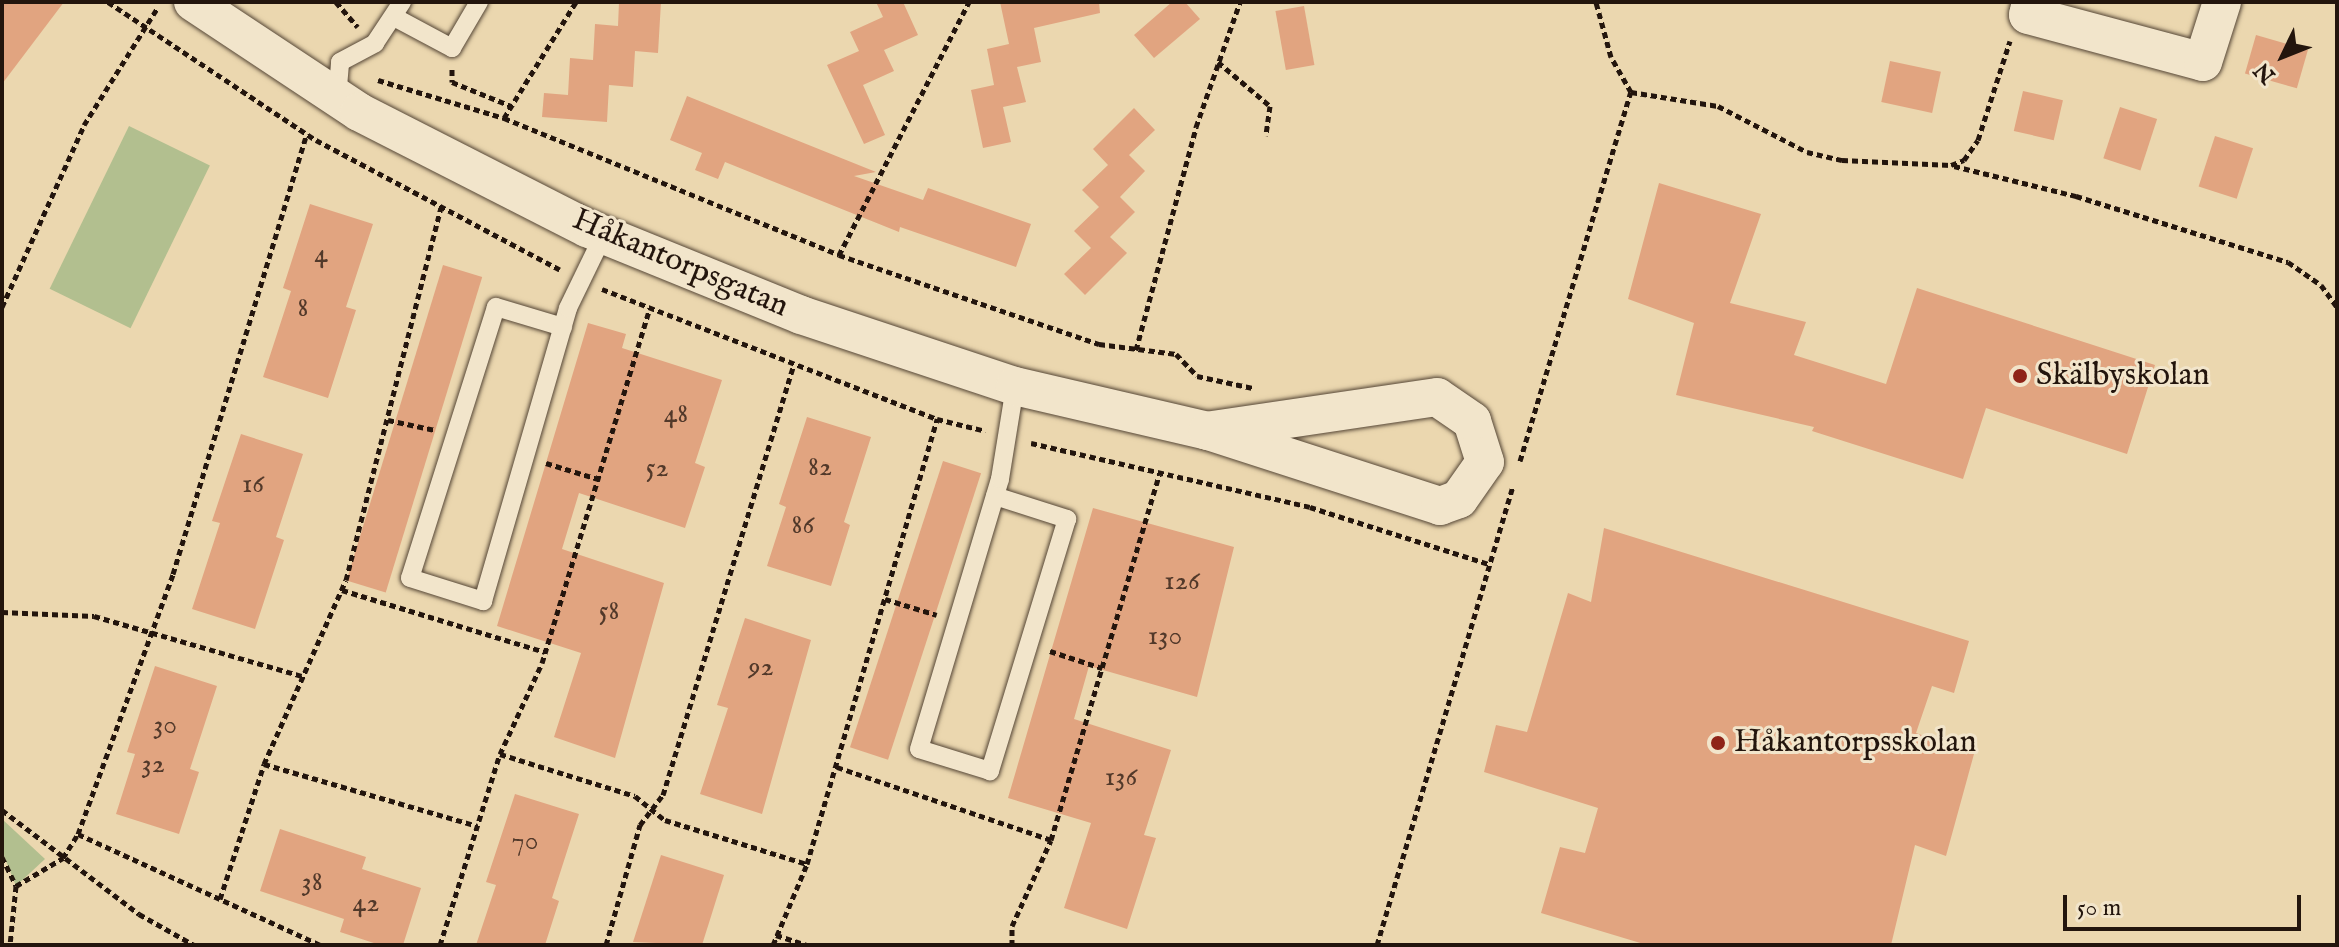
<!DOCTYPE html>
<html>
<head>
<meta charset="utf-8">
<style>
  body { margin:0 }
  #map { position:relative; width:2339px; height:947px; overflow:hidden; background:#ebd7af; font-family:"IM FELL English",serif }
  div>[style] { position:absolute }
  .green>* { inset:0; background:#b2bf8f; transform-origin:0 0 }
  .building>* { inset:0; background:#e1a480; transform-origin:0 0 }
  .path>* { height:5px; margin-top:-2.5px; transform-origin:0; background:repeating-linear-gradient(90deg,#23150d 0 6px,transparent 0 10px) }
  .roads { filter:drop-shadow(0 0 2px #554636) drop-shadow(0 0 2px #554636) }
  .lane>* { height:18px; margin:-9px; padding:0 9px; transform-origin:9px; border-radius:9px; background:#f2e5cb }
  .street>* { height:38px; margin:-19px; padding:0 19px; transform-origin:19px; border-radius:19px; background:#f2e5cb }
  .dots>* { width:22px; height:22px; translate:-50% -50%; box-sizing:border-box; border:4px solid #f2e5cb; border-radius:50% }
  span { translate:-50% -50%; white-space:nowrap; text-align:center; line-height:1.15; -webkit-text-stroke:6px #f2e5cb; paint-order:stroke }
  .number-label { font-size:28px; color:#52392a }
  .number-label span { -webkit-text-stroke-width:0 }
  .street-label { font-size:32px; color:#23150d }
  .poi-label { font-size:32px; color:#23150d }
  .left { translate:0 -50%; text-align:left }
  .frame { position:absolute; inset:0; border:4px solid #23150d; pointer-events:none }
  .north { position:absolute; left:2243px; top:16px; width:80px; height:80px; -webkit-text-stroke:6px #f2e5cb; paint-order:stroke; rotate:227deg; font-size:22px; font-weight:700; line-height:32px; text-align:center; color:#23150d }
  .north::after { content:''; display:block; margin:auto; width:28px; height:36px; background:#23150d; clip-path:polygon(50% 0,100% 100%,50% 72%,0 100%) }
  .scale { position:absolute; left:2063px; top:895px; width:238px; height:36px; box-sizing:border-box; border:4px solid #23150d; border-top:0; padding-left:10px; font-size:24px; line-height:28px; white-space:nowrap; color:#23150d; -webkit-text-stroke:6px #f2e5cb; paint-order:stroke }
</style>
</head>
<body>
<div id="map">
  <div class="green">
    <div style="left:129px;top:126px;width:90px;height:181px;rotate:26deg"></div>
    <div style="clip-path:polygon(2px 819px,45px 859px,16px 886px,2px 851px)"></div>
  </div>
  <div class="building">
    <div style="clip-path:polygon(2px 2px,64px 2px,2px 84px)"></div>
    <div style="clip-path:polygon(619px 2px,661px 2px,658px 53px,635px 51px,633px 87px,609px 85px,607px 122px,542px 117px,544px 93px,568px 95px,570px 58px,593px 60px,595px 24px,618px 26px)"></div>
    <div style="clip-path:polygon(876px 2px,903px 2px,918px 35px,884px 50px,894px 71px,863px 85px,885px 135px,864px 144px,827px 65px,859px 51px,850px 32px,883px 17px)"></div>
    <div style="clip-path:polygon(1000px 2px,1099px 2px,1100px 13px,1034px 28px,1041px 62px,1017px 67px,1026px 102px,1003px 107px,1011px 142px,983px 148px,971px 90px,994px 85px,987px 49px,1009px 44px)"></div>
    <div style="clip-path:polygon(1172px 2px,1185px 2px,1200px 19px,1154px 58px,1134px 35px)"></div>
    <div style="left:1304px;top:6px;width:60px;height:29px;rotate:80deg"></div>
    <div style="left:2256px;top:35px;width:54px;height:40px;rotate:16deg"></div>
    <div style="left:1890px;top:61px;width:52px;height:42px;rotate:12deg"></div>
    <div style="left:2023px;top:91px;width:41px;height:41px;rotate:13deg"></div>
    <div style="clip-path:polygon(687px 96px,876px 172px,854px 176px,923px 200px,928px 188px,1031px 224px,1016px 267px,900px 227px,899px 232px,725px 162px,718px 179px,695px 170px,702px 153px,670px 140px)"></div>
    <div style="left:2120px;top:107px;width:39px;height:54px;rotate:18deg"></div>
    <div style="clip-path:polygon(1134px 108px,1155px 130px,1129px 155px,1145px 171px,1120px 197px,1135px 212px,1110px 237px,1127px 253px,1085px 295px,1064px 274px,1091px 248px,1074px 231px,1099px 207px,1082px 190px,1108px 165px,1093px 149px)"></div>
    <div style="left:2215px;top:136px;width:40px;height:53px;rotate:18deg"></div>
    <div style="clip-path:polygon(1659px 183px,1761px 214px,1730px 303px,1806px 322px,1794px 355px,1886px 384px,1917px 288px,2155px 365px,2127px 454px,1986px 408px,1963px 479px,1812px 431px,1814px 427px,1676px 395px,1694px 323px,1628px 299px)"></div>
    <div style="clip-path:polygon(310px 204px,373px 224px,346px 307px,356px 310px,328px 398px,263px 377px,291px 291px,283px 288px)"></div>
    <div style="left:443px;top:265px;width:41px;height:330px;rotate:17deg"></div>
    <div style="clip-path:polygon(588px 323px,626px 334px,622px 348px,722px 380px,695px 463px,705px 467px,685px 528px,579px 493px,562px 549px,664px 583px,615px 758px,554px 737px,581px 653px,497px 626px)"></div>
    <div style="clip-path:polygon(807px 417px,871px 437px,844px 522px,850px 525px,831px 586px,767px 566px,786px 507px,779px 504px)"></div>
    <div style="clip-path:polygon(241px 434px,303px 454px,276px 537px,284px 540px,255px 629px,192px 609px,220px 523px,212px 521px)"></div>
    <div style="left:943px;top:461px;width:40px;height:301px;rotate:18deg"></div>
    <div style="clip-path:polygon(1093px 508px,1234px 547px,1197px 697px,1089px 666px,1074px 719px,1171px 750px,1144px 835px,1156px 838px,1127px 929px,1064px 908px,1091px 823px,1008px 798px)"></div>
    <div style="clip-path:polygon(1604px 528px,1969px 641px,1954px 693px,1932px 686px,1916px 733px,1974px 754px,1946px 856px,1915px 845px,1891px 945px,1647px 945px,1541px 913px,1560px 847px,1585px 853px,1598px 808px,1484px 772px,1496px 725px,1527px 732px,1568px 593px,1591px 602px)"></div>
    <div style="clip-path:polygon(745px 618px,811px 640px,762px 814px,700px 794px,728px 708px,717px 705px)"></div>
    <div style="clip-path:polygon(155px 666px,217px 686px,190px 769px,199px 772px,179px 834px,116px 814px,135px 754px,127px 752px)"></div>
    <div style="clip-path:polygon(515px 794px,579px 814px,552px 898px,559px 901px,545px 945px,476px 945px,496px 885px,486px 882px)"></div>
    <div style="clip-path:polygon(280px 829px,366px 857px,362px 869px,421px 888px,403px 945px,380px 945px,340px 932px,344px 919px,260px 891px)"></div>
    <div style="clip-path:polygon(661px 855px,724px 875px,702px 945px,633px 942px)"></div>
  </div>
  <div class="path">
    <div style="left:108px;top:2px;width:250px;rotate:33.6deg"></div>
    <div style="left:316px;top:140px;width:276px;rotate:28deg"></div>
    <div style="left:336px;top:2px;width:33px;rotate:49deg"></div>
    <div style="left:1218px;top:62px;width:68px;rotate:40.2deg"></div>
    <div style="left:1270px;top:106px;width:30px;rotate:98deg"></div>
    <div style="left:452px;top:69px;width:13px;rotate:90deg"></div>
    <div style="left:452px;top:82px;width:64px;rotate:22.1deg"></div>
    <div style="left:378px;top:80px;width:132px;rotate:16.8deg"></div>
    <div style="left:504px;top:118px;width:362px;rotate:22.2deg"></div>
    <div style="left:839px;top:255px;width:275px;rotate:18.9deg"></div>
    <div style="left:1099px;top:344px;width:78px;rotate:7.4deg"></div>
    <div style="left:1176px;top:354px;width:30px;rotate:46deg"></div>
    <div style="left:1197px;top:376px;width:57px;rotate:12.1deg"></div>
    <div style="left:1631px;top:92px;width:88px;rotate:9.1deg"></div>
    <div style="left:1718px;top:106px;width:100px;rotate:27.3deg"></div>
    <div style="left:1807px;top:152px;width:36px;rotate:13deg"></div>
    <div style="left:1842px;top:160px;width:109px;rotate:2.6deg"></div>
    <div style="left:1951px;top:165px;width:14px;rotate:-21deg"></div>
    <div style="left:1964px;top:160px;width:24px;rotate:-55deg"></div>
    <div style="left:1978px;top:140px;width:104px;rotate:-72.1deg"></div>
    <div style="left:504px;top:118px;width:137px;rotate:-58.2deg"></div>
    <div style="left:1954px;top:166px;width:126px;rotate:13.8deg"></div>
    <div style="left:2076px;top:196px;width:222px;rotate:17.3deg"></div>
    <div style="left:2288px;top:262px;width:40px;rotate:34.9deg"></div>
    <div style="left:2321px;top:285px;width:27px;rotate:54deg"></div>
    <div style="left:839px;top:255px;width:284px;rotate:-62.8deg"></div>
    <div style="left:602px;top:289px;width:359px;rotate:21.2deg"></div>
    <div style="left:937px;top:419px;width:50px;rotate:13.8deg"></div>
    <div style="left:2px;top:307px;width:200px;rotate:-65.7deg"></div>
    <div style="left:84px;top:125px;width:139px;rotate:-57.9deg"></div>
    <div style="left:1136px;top:350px;width:231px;rotate:-74.9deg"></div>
    <div style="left:1196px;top:127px;width:133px;rotate:-70.6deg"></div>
    <div style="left:388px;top:420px;width:48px;rotate:12deg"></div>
    <div style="left:1031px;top:443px;width:286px;rotate:12.9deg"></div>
    <div style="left:1310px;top:507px;width:188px;rotate:17.7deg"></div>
    <div style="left:1520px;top:461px;width:385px;rotate:-73.3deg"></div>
    <div style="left:1631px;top:92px;width:40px;rotate:-119.7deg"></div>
    <div style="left:1611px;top:57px;width:57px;rotate:-105.3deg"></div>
    <div style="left:546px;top:463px;width:54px;rotate:17.1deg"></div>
    <div style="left:342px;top:590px;width:212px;rotate:17deg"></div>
    <div style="left:885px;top:599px;width:54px;rotate:17.1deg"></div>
    <div style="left:2px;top:612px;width:92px;rotate:2.5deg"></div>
    <div style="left:94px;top:616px;width:216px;rotate:16.1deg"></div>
    <div style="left:1050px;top:651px;width:55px;rotate:18.1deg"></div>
    <div style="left:500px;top:754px;width:141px;rotate:17.3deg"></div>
    <div style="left:635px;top:796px;width:38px;rotate:39deg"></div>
    <div style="left:665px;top:820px;width:149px;rotate:17.2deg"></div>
    <div style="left:264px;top:764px;width:222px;rotate:16.2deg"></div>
    <div style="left:837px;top:767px;width:226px;rotate:18.8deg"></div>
    <div style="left:2px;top:810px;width:172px;rotate:37.2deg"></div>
    <div style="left:139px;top:914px;width:63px;rotate:29.4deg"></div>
    <div style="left:78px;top:834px;width:266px;rotate:24.6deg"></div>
    <div style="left:2px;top:857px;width:32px;rotate:64deg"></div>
    <div style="left:16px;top:886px;width:59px;rotate:95.8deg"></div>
    <div style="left:16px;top:886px;width:55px;rotate:-30.8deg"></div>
    <div style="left:63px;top:858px;width:28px;rotate:-58deg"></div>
    <div style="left:78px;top:834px;width:277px;rotate:-69.9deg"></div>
    <div style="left:173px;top:574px;width:460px;rotate:-73.1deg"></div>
    <div style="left:220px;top:899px;width:142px;rotate:-71.9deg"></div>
    <div style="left:264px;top:764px;width:201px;rotate:-66deg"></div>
    <div style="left:346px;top:580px;width:384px;rotate:-75.7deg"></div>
    <div style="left:776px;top:935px;width:32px;rotate:18deg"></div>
    <div style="left:440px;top:945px;width:200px;rotate:-72.6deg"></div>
    <div style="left:500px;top:754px;width:100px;rotate:-65.2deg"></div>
    <div style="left:542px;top:663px;width:371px;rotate:-73.1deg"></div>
    <div style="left:606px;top:945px;width:125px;rotate:-74.2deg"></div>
    <div style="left:640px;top:825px;width:38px;rotate:-53deg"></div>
    <div style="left:663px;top:795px;width:450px;rotate:-73.1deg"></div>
    <div style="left:773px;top:945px;width:88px;rotate:-67.2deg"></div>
    <div style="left:807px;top:864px;width:464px;rotate:-73.7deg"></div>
    <div style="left:1012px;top:945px;width:19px;rotate:-90deg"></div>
    <div style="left:1012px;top:926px;width:94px;rotate:-65.6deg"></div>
    <div style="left:1051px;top:840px;width:381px;rotate:-73.5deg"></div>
    <div style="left:1377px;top:945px;width:479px;rotate:-73.5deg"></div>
  </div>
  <div class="roads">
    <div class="lane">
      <div style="left:394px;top:17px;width:66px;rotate:28.1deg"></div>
      <div style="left:452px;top:48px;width:53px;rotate:-59.6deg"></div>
      <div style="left:337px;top:98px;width:36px;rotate:-85deg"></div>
      <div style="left:340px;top:62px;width:40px;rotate:-28deg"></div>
      <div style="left:375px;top:43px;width:49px;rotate:-56.6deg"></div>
      <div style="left:563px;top:327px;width:70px;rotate:-163.4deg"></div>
      <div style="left:496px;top:307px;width:284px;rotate:107.6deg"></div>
      <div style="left:410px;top:578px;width:77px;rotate:17.5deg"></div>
      <div style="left:483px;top:601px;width:305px;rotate:-73.8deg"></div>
      <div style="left:568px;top:308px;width:82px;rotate:-64.1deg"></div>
      <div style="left:995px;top:496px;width:76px;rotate:17.7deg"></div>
      <div style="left:1067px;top:519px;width:264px;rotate:107deg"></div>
      <div style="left:990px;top:771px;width:74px;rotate:-162.8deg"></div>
      <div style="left:919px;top:749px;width:282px;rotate:-73.3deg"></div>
      <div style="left:1000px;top:479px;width:94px;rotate:-80.8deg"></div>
    </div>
    <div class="street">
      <div style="left:193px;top:2px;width:199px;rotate:33.5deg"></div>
      <div style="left:359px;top:112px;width:256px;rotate:27deg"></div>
      <div style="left:587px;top:228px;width:231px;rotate:22.1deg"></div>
      <div style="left:801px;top:315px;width:225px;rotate:18.4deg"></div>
      <div style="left:1015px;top:386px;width:198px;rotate:13.1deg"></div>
      <div style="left:1208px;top:431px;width:244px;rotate:17.9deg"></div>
      <div style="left:1440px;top:506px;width:20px;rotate:-20deg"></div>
      <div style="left:1459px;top:499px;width:45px;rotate:-54.9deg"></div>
      <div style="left:1485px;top:462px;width:43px;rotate:-107.6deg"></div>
      <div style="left:1472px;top:421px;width:42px;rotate:-145.6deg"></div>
      <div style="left:1437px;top:397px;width:232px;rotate:171.6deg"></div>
      <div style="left:2031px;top:2px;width:13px;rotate:103deg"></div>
      <div style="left:2028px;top:15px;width:181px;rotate:15deg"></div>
      <div style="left:2203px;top:62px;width:63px;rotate:-72.4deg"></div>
    </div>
  </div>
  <div class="dots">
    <div style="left:2020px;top:376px;background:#8f2418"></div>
    <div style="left:1718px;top:743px;background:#8f2418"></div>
  </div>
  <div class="number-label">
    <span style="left:321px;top:255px">4</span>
    <span style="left:303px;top:309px">8</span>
    <span style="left:676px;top:415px">48</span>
    <span style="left:820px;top:468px">82</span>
    <span style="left:657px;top:469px">52</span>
    <span style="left:253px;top:485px">16</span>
    <span style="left:803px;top:526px">86</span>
    <span style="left:1182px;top:582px">126</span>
    <span style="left:609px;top:612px">58</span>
    <span style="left:1165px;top:637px">130</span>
    <span style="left:761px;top:668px">92</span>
    <span style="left:165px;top:726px">30</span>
    <span style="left:153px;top:765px">32</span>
    <span style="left:1121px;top:778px">136</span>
    <span style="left:525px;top:842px">70</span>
    <span style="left:312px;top:883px">38</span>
    <span style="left:366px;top:904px">42</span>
  </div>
  <div class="street-label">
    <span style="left:680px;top:264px;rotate:23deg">Håkantorpsgatan</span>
  </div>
  <div class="poi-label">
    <span class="left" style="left:2036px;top:376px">Skälbyskolan</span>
    <span class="left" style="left:1734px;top:743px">Håkantorpsskolan</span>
  </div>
  <div class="frame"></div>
  <div class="north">N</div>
  <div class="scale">50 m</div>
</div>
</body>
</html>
